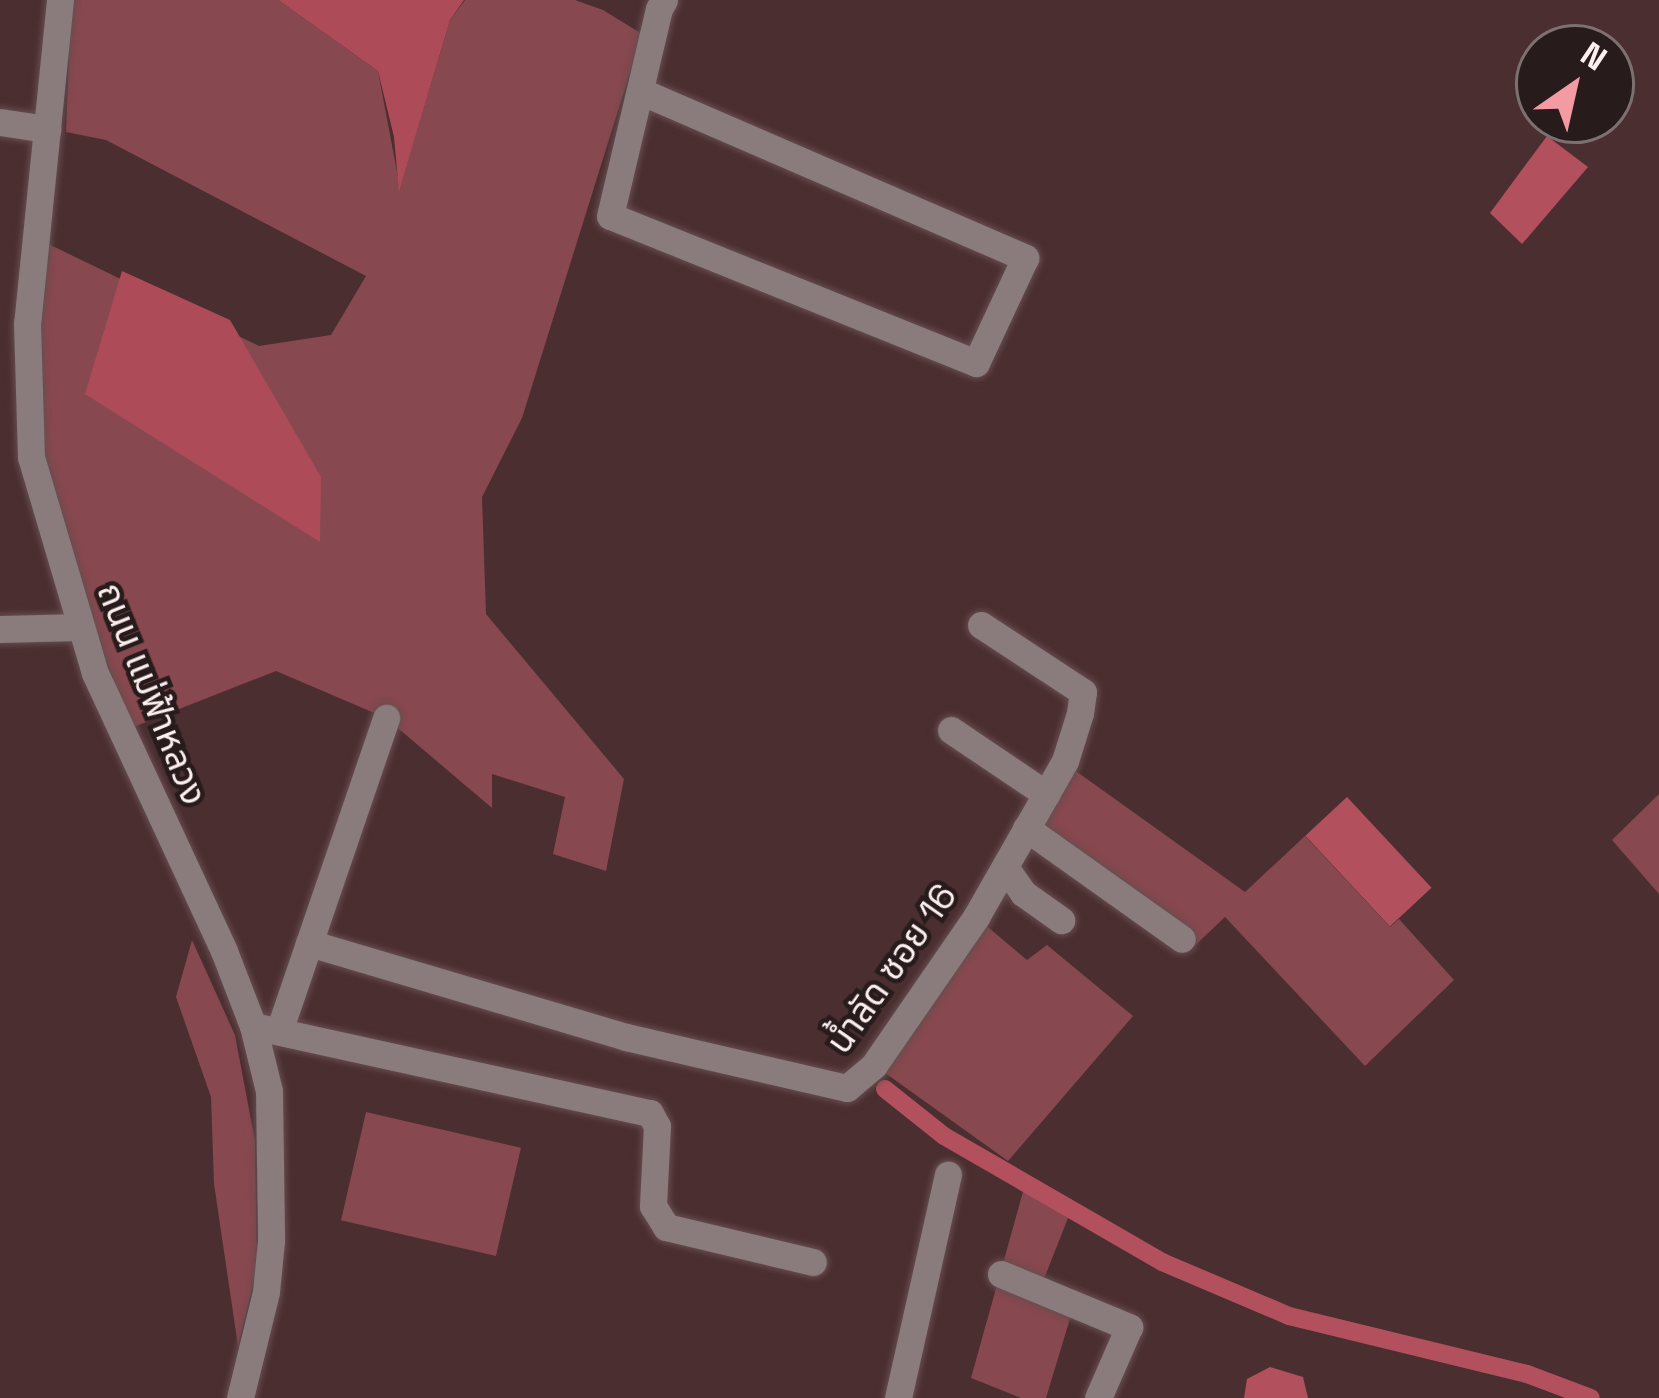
<!DOCTYPE html>
<html>
<head>
<meta charset="utf-8">
<style>
  body { margin:0 }
  #map { position:relative; width:1659px; height:1398px; overflow:hidden; background:#4a2e30; font-family:"Space Grotesk","Noto Sans Thai",sans-serif }
  div>[style] { position:absolute }
  .green>* { inset:0; background:#88484f; transform-origin:0 0 }
  .forest>* { inset:0; background:#ad4c58 }
  .water>* { inset:0; background:#b2515d; transform-origin:0 0 }
  .canal>* { height:18px; margin:-9px; padding:0 9px; transform-origin:9px; border-radius:9px; background:#b2515d }
  .roads { filter:drop-shadow(0 0 3px #674d4f) drop-shadow(0 0 3px #674d4f) }
  .minor>* { height:27px; margin:-13.5px; padding:0 13.5px; transform-origin:13.5px; border-radius:13.5px; background:#8a7c7c }
  span { translate:-50% -50%; white-space:nowrap; text-align:center; line-height:1.15; -webkit-text-stroke:9px #271b1b; paint-order:stroke }
  .street-label { font-size:36px; color:#feeff0 }
  .north { position:absolute; left:1515px; top:24px; width:120px; height:120px; box-sizing:border-box; background:#271b1b; border:3px solid #7d7070; border-radius:50%; rotate:34deg; font-size:33px; font-weight:700; line-height:48px; text-align:center; color:#feeff0 }
  .north::after { content:''; display:block; margin:auto; width:42px; height:54px; background:#f49aa2; clip-path:polygon(50% 0,100% 100%,50% 72%,0 100%) }
</style>
</head>
<body>
<div id="map">
  <div class="green">
    <div style="clip-path:polygon(71px 0,278px 0,378px 71px,400px 188px,450px 20px,465px 0,575px 0,603px 10px,642px 34px,522px 418px,482px 497px,486px 614px,624px 779px,606px 871px,553px 854px,565px 797px,492px 774px,492px 808px,386px 718px,276px 671px,131px 728px,67px 553px,36px 417px,36px 238px,259px 346px,331px 335px,366px 276px,106px 140px,66px 132px)"></div>
    <div style="clip-path:polygon(1073px 769px,1245px 892px,1305px 836px,1390px 927px,1399px 919px,1454px 980px,1365px 1066px,1225px 917px,1187px 953px,1122px 893px,1032px 833px)"></div>
    <div style="clip-path:polygon(1659px 794px,1659px 894px,1612px 840px)"></div>
    <div style="clip-path:polygon(976px 917px,1027px 960px,1047px 945px,1133px 1016px,1008px 1161px,874px 1065px)"></div>
    <div style="clip-path:polygon(192px 940px,235px 1035px,255px 1141px,257px 1269px,238px 1346px,214px 1184px,211px 1097px,176px 997px)"></div>
    <div style="left:366px;top:1112px;width:159px;height:111px;rotate:13deg"></div>
    <div style="clip-path:polygon(1026px 1181px,1072px 1208px,1038px 1294px,1072px 1312px,1046px 1398px,1021px 1398px,971px 1378px)"></div>
  </div>
  <div class="forest">
    <div style="clip-path:polygon(278px 0,464px 0,450px 20px,399px 192px,394px 137px,378px 71px)"></div>
    <div style="clip-path:polygon(122px 271px,230px 320px,321px 477px,320px 542px,85px 394px)"></div>
  </div>
  <div class="water">
    <div style="clip-path:polygon(1547px 136px,1588px 167px,1522px 244px,1490px 213px)"></div>
    <div style="left:1347px;top:797px;width:124px;height:57px;rotate:47deg"></div>
    <div style="clip-path:polygon(1270px 1367px,1303px 1377px,1308px 1398px,1244px 1398px,1247px 1379px)"></div>
  </div>
  <div class="canal">
    <div style="left:885px;top:1089px;width:75px;rotate:38.5deg"></div>
    <div style="left:944px;top:1136px;width:252px;rotate:30deg"></div>
    <div style="left:1162px;top:1262px;width:138px;rotate:23deg"></div>
    <div style="left:1289px;top:1316px;width:245px;rotate:13.7deg"></div>
    <div style="left:1527px;top:1374px;width:68px;rotate:20.6deg"></div>
  </div>
  <div class="roads">
    <div class="minor">
      <div style="left:60px;top:0;width:325px;rotate:95.8deg"></div>
      <div style="left:27px;top:323px;width:134px;rotate:88.3deg"></div>
      <div style="left:31px;top:457px;width:225px;rotate:73.5deg"></div>
      <div style="left:95px;top:673px;width:306px;rotate:65.1deg"></div>
      <div style="left:224px;top:951px;width:80px;rotate:68.9deg"></div>
      <div style="left:253px;top:1026px;width:67px;rotate:76.2deg"></div>
      <div style="left:269px;top:1091px;width:150px;rotate:89.2deg"></div>
      <div style="left:271px;top:1241px;width:51px;rotate:95.6deg"></div>
      <div style="left:266px;top:1292px;width:109px;rotate:103.8deg"></div>
      <div style="left:640px;top:91px;width:420px;rotate:23.4deg"></div>
      <div style="left:1025px;top:258px;width:116px;rotate:115deg"></div>
      <div style="left:976px;top:363px;width:394px;rotate:-158.1deg"></div>
      <div style="left:610px;top:216px;width:213px;rotate:-76.7deg"></div>
      <div style="left:659px;top:9px;width:10px;rotate:-61deg"></div>
      <div style="left:0;top:122px;width:48px;rotate:8.5deg"></div>
      <div style="left:0;top:629px;width:80px;rotate:-1.4deg"></div>
      <div style="left:951px;top:730px;width:115px;rotate:34deg"></div>
      <div style="left:1026px;top:828px;width:191px;rotate:35.4deg"></div>
      <div style="left:1005px;top:867px;width:32px;rotate:55deg"></div>
      <div style="left:1023px;top:893px;width:47px;rotate:35.4deg"></div>
      <div style="left:309px;top:943px;width:331px;rotate:16.5deg"></div>
      <div style="left:626px;top:1037px;width:227px;rotate:13deg"></div>
      <div style="left:847px;top:1088px;width:35px;rotate:-40deg"></div>
      <div style="left:874px;top:1065px;width:180px;rotate:-55.4deg"></div>
      <div style="left:976px;top:917px;width:180px;rotate:-60.3deg"></div>
      <div style="left:1065px;top:761px;width:50px;rotate:-72.6deg"></div>
      <div style="left:1080px;top:713px;width:21px;rotate:-82deg"></div>
      <div style="left:1083px;top:692px;width:122px;rotate:-146.7deg"></div>
      <div style="left:253px;top:1026px;width:406px;rotate:12.4deg"></div>
      <div style="left:650px;top:1113px;width:15px;rotate:62deg"></div>
      <div style="left:657px;top:1126px;width:80px;rotate:92.9deg"></div>
      <div style="left:653px;top:1206px;width:25px;rotate:58deg"></div>
      <div style="left:666px;top:1227px;width:151px;rotate:13.4deg"></div>
      <div style="left:280px;top:1028px;width:328px;rotate:-71.1deg"></div>
      <div style="left:1001px;top:1274px;width:139px;rotate:22.5deg"></div>
      <div style="left:1129px;top:1327px;width:77px;rotate:113.6deg"></div>
      <div style="left:898px;top:1398px;width:229px;rotate:-77.4deg"></div>
    </div>
  </div>
  <div class="street-label">
    <span style="left:151px;top:694px;rotate:68deg">ถนน แม่ฟ้าหลวง</span>
    <span style="left:892px;top:969px;rotate:-55deg">น้ำลัด ซอย 16</span>
  </div>
  <div class="north">N</div>
</div>
</body>
</html>
